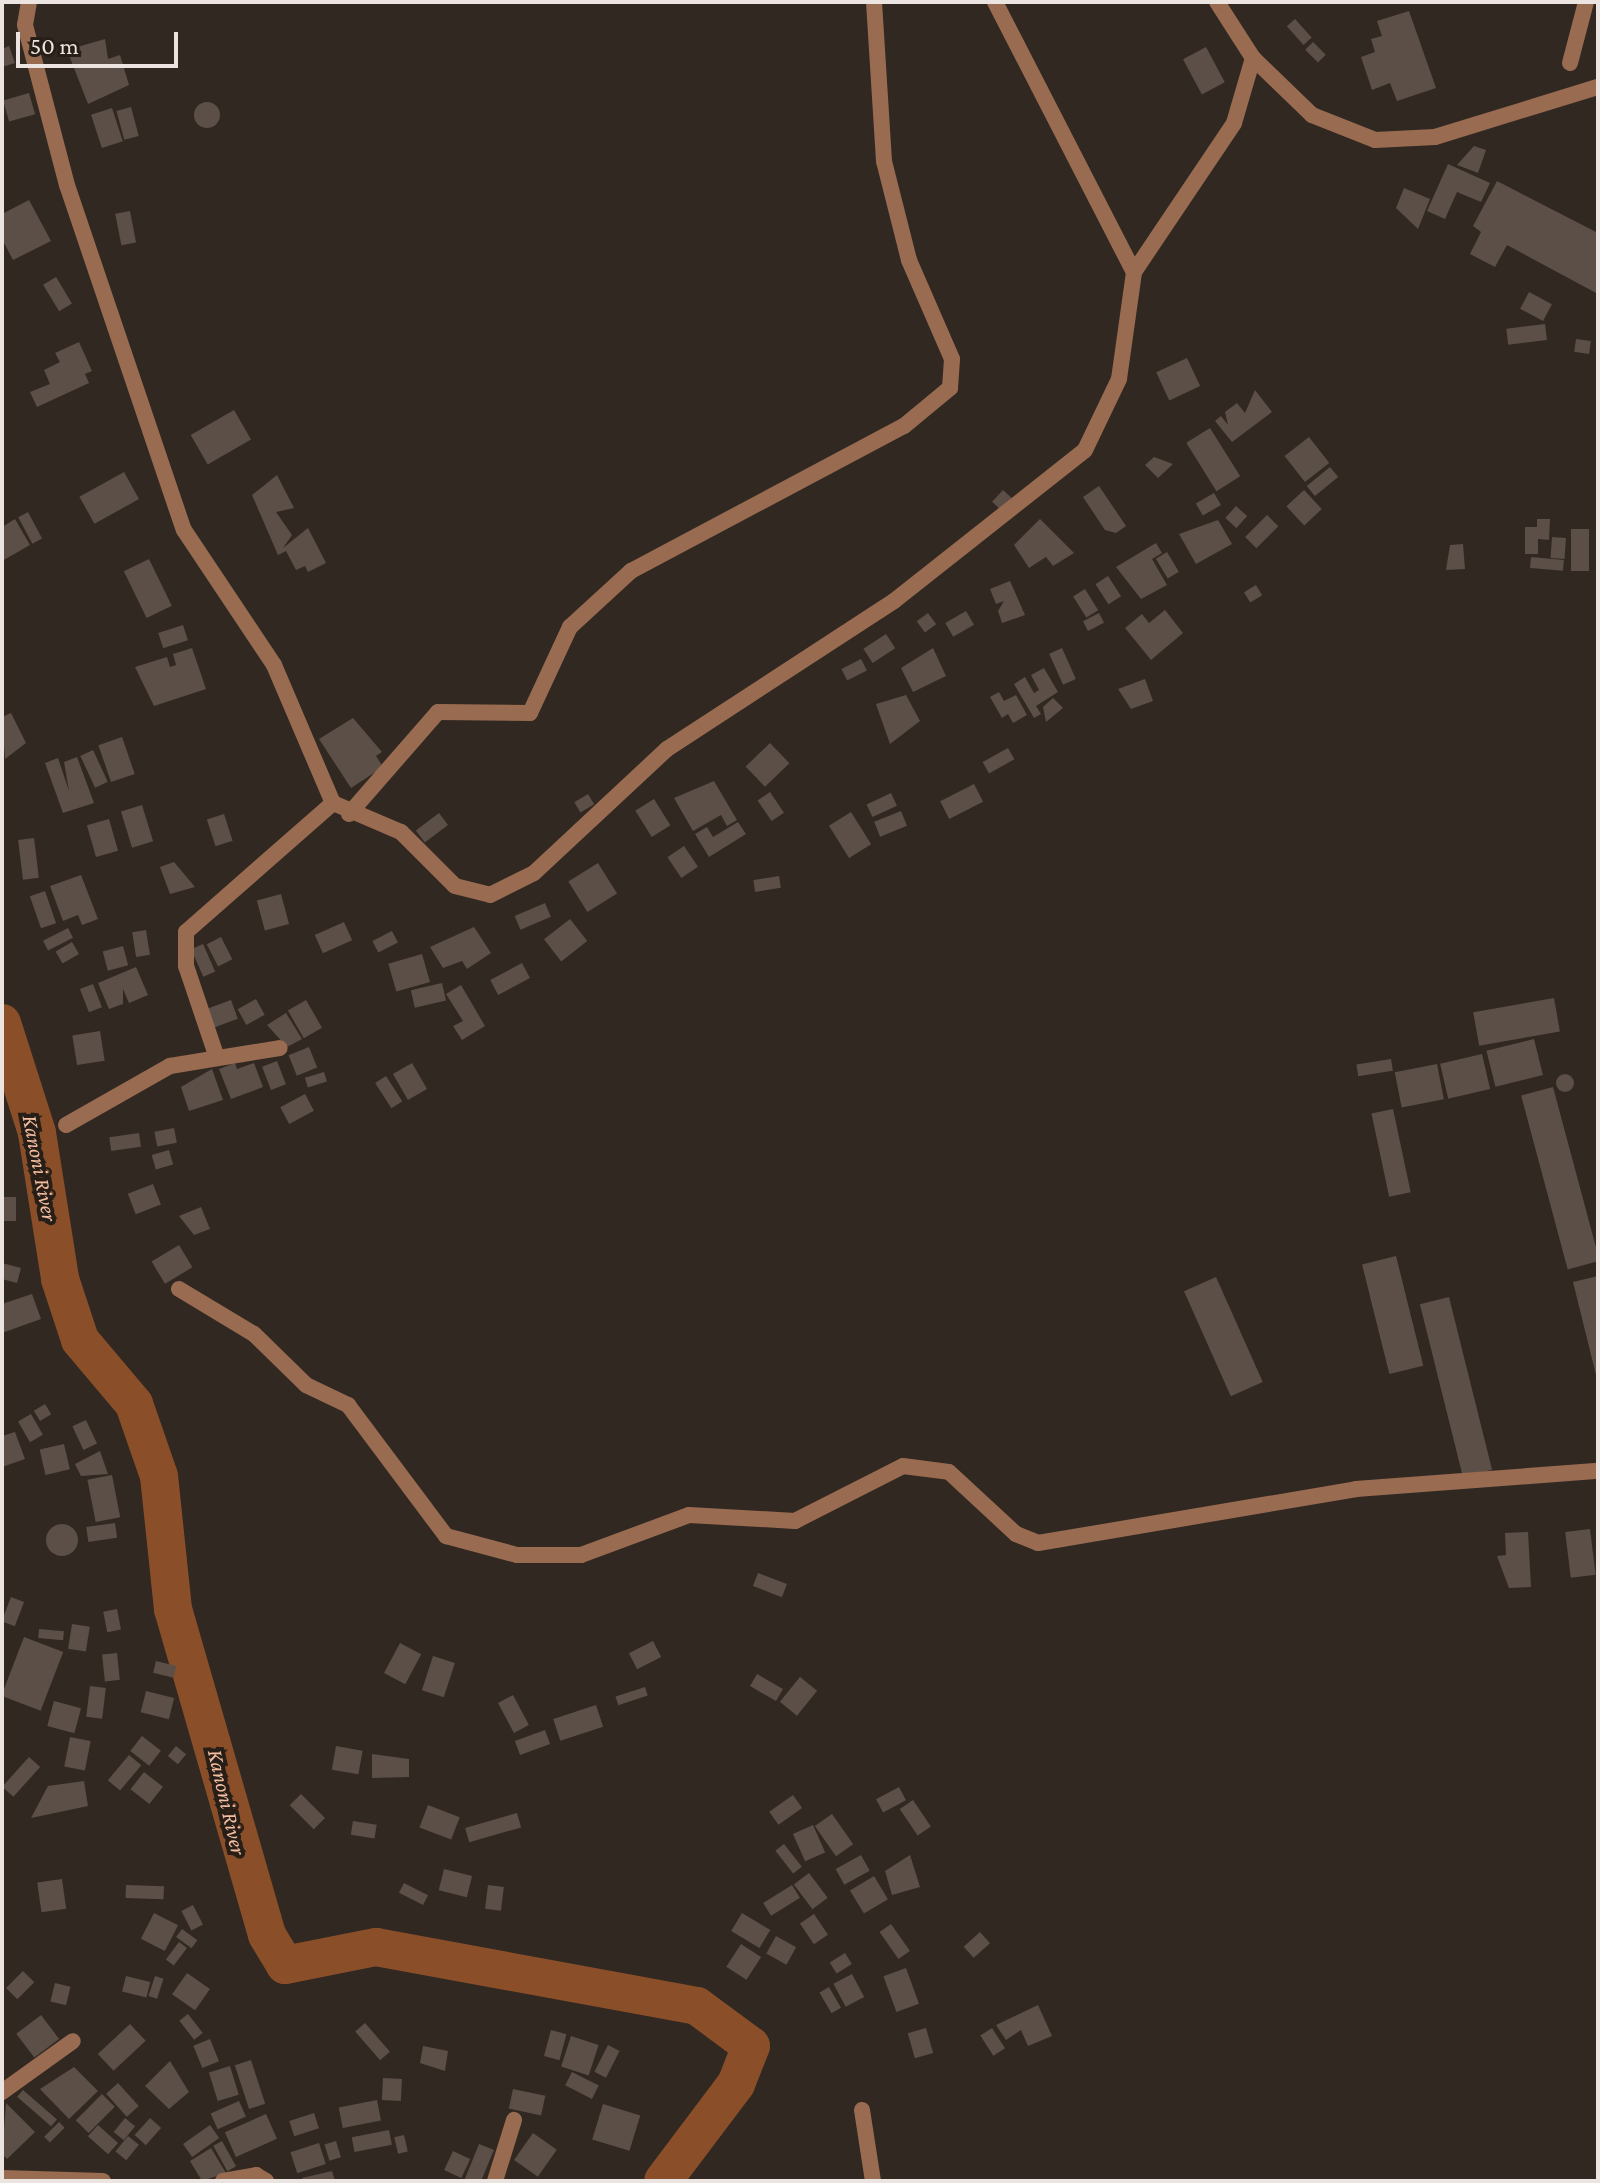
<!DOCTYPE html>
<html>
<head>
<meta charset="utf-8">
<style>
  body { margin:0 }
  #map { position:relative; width:1600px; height:2183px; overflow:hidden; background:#322822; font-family:"Crimson Pro",serif }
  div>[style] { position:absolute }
  .river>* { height:38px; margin:-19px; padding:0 19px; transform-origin:19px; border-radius:19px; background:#8a4f29 }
  .building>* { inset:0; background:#5b4f48; transform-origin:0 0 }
  .round { border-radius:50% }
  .street>* { height:16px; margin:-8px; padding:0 8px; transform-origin:8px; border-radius:8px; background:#996c51 }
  span { translate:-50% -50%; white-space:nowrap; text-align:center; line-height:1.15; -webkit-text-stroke:8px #281e18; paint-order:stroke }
  .water-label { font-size:22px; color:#f3be9f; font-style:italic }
  .frame { position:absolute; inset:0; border:4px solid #ebe4e0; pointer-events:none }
  .scale { position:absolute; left:16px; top:32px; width:162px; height:36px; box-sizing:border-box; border:4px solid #ebe4e0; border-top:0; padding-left:10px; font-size:24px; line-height:28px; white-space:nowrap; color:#ebe4e0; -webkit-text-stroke:6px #281e18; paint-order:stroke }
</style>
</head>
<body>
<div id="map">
  <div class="river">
    <div style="left:2px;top:1023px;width:115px;rotate:72.3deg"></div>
    <div style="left:37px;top:1133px;width:148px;rotate:81deg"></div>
    <div style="left:60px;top:1279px;width:64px;rotate:71.8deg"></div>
    <div style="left:80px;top:1340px;width:84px;rotate:49.8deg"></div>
    <div style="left:134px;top:1404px;width:76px;rotate:70.9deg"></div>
    <div style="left:159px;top:1476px;width:134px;rotate:84deg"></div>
    <div style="left:173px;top:1609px;width:339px;rotate:73.9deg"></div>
    <div style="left:267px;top:1935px;width:35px;rotate:59deg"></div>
    <div style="left:285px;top:1965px;width:93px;rotate:-11.2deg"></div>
    <div style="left:376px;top:1947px;width:326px;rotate:10.4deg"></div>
    <div style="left:697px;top:2006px;width:67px;rotate:36.5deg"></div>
    <div style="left:751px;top:2046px;width:41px;rotate:111.5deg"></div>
    <div style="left:736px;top:2084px;width:121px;rotate:127deg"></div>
  </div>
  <div class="building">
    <div style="clip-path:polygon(1409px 11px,1436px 88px,1397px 101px,1390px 83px,1372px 90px,1361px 57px,1375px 52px,1371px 39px,1382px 36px,1377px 21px)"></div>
    <div style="left:1295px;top:19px;width:25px;height:11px;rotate:48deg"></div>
    <div style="clip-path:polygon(105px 39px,108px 59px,120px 55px,129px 85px,88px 104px,67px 50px)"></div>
    <div style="left:1313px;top:42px;width:18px;height:11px;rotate:45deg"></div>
    <div style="clip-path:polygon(9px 46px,15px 63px,2px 67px,2px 49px)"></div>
    <div style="left:1206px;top:47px;width:40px;height:26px;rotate:62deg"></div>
    <div style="left:29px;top:93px;width:22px;height:27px;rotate:74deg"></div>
    <div class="round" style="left:194px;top:102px;width:26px;height:26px"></div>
    <div style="left:131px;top:107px;width:30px;height:15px;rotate:75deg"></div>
    <div style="left:112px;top:108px;width:35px;height:22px;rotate:72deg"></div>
    <div style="clip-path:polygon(1474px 146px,1486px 150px,1478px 173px,1457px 165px)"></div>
    <div style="clip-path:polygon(1448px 164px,1490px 183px,1481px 202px,1457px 192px,1445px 219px,1427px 211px)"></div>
    <div style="clip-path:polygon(1497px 181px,1598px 233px,1598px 294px,1507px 245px,1495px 267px,1470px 254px,1481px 232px,1473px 226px)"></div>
    <div style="clip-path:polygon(1404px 188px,1430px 199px,1418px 229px,1396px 208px)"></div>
    <div style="clip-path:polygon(29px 200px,51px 241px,13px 260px,2px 239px,2px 214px)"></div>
    <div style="left:130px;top:211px;width:32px;height:15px;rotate:79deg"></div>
    <div style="left:56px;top:277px;width:31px;height:15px;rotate:59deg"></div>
    <div style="left:1529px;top:292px;width:26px;height:19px;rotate:28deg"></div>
    <div style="left:1545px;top:324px;width:16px;height:39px;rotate:83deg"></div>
    <div style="left:1576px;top:339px;width:15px;height:13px;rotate:8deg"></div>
    <div style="clip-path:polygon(79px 342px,92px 371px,85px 374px,89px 383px,37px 407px,30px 392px,50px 384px,44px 370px,60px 362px,55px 353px)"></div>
    <div style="left:1187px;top:358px;width:31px;height:34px;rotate:65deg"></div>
    <div style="clip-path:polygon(1255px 390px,1272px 412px,1232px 442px,1215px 421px,1221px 416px,1228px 425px,1225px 412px,1237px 403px,1245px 413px)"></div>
    <div style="left:234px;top:410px;width:34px;height:50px;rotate:60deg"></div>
    <div style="left:1210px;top:428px;width:57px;height:28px;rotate:58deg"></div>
    <div style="left:1309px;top:437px;width:33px;height:31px;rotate:52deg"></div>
    <div style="clip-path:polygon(1154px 457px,1173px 464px,1158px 478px,1145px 465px)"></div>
    <div style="left:1330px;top:467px;width:13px;height:30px;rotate:51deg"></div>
    <div style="left:124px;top:472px;width:31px;height:51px;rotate:61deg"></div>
    <div style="clip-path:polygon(277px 475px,294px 508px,276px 512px,292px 535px,283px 548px,308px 528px,326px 563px,308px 572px,305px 566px,296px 570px,286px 551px,278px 555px,252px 495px)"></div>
    <div style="clip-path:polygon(1099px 486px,1126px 526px,1116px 533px,1105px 530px,1083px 497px)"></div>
    <div style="left:1003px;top:490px;width:18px;height:16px;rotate:43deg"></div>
    <div style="left:1304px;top:490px;width:26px;height:24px;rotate:47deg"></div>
    <div style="left:1214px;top:493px;width:14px;height:21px;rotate:60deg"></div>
    <div style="left:1236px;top:506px;width:15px;height:16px;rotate:42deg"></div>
    <div style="left:28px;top:512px;width:30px;height:11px;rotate:62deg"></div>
    <div style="left:1267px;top:515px;width:16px;height:31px;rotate:45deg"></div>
    <div style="clip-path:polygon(15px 519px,30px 545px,2px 561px,2px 527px)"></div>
    <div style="clip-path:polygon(1040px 519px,1074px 553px,1053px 566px,1046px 557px,1029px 568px,1014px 545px)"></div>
    <div style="clip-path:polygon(1537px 519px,1550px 519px,1549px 540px,1538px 539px,1538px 554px,1525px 554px,1525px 527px,1537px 527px)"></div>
    <div style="clip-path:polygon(1218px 520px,1232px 544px,1196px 564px,1179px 534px)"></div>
    <div style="left:1571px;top:529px;width:18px;height:42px"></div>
    <div style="left:1552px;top:537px;width:14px;height:21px;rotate:4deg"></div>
    <div style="clip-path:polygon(1156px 543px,1162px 553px,1152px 559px,1167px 585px,1141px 599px,1116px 567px)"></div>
    <div style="clip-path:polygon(1463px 544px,1465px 569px,1446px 570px,1450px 545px)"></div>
    <div style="left:1167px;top:552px;width:23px;height:13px;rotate:59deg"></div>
    <div style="left:1531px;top:557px;width:33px;height:11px;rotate:5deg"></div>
    <div style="left:149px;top:559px;width:52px;height:28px;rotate:64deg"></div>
    <div style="left:1108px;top:576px;width:24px;height:15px;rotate:57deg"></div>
    <div style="clip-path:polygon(1010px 581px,1025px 615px,1002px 623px,998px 611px,1004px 601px,996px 604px,990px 589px)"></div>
    <div style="left:1256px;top:585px;width:12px;height:14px;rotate:59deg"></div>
    <div style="left:1085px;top:589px;width:25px;height:14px;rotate:58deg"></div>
    <div style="clip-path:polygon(1165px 610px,1183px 633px,1151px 660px,1125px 628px,1142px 614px,1149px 623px)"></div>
    <div style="left:966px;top:611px;width:16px;height:24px;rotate:60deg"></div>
    <div style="left:928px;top:613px;width:14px;height:14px;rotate:54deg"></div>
    <div style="left:1099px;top:613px;width:11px;height:18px;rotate:63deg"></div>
    <div style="left:183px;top:625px;width:16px;height:26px;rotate:72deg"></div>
    <div style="left:886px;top:634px;width:17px;height:27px;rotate:57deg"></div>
    <div style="clip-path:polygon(192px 648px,206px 689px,154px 706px,135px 667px,167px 657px,170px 667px,176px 665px,173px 654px)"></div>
    <div style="clip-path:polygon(933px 648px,946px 676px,913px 692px,901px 668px)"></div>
    <div style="left:1062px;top:648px;width:34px;height:14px;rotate:66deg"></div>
    <div style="left:861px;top:659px;width:13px;height:22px;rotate:63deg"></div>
    <div style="clip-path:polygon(1044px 668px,1058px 692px,1036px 706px,1041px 714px,1034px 718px,1014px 684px,1025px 677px,1034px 693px,1039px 690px,1031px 675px)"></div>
    <div style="clip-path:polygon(1145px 679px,1153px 701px,1131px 709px,1118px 689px)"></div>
    <div style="clip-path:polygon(999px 692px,1004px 701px,1016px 695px,1027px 715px,1013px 723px,1008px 714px,1002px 718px,990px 697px)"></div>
    <div style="clip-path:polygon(906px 695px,920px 721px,890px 744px,876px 704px)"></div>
    <div style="clip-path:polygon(1053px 698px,1063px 708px,1046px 722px,1043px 707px)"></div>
    <div style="clip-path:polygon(11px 713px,26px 743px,5px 759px,2px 717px)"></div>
    <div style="clip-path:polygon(353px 718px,382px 752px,376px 756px,383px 767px,351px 788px,319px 739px)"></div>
    <div style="left:122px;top:737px;width:39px;height:25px;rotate:71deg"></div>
    <div style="left:770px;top:743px;width:28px;height:34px;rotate:46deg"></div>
    <div style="left:1008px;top:748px;width:13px;height:29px;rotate:61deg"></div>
    <div style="left:93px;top:750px;width:35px;height:14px;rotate:65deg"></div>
    <div style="clip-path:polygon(77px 757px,94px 803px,63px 813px,45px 763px,58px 758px,69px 791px,64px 762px)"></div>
    <div style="clip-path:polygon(714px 781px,737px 820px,727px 826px,721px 815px,693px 831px,674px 798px)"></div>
    <div style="left:974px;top:784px;width:20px;height:38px;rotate:63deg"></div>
    <div style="left:770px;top:792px;width:25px;height:15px;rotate:56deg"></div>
    <div style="left:891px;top:793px;width:14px;height:27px;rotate:65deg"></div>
    <div style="left:588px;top:794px;width:12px;height:16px;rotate:59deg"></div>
    <div style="left:654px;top:799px;width:31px;height:22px;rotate:58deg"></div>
    <div style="left:142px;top:805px;width:38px;height:22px;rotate:73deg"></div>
    <div style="left:901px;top:811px;width:16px;height:29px;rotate:68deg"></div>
    <div style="left:851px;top:812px;width:38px;height:26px;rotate:58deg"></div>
    <div style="left:439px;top:813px;width:15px;height:29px;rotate:53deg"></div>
    <div style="left:224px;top:814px;width:28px;height:18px;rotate:72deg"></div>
    <div style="left:109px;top:819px;width:33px;height:23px;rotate:74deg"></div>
    <div style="clip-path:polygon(738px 822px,746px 834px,709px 857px,695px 834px,707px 827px,713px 837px)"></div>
    <div style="left:34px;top:838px;width:40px;height:16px;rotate:83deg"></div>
    <div style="left:684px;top:846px;width:25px;height:20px;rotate:56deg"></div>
    <div style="clip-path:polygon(174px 862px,195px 887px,170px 894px,160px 867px)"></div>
    <div style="left:598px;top:863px;width:36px;height:35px;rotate:58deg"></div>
    <div style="clip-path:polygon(81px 875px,98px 919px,82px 925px,78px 915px,63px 921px,50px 886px)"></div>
    <div style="left:779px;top:876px;width:12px;height:26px;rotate:81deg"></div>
    <div style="left:45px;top:891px;width:34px;height:16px;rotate:71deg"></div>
    <div style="left:281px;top:894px;width:31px;height:25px;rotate:75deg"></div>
    <div style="left:545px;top:903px;width:15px;height:33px;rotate:67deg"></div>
    <div style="left:570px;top:919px;width:28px;height:33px;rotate:52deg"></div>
    <div style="left:344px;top:922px;width:20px;height:32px;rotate:66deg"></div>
    <div style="clip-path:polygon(474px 927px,491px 953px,467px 969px,462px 961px,443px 968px,430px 947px)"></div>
    <div style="left:68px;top:928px;width:11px;height:28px;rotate:63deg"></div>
    <div style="left:146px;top:930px;width:25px;height:14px;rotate:81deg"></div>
    <div style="left:392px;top:931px;width:13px;height:22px;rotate:63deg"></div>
    <div style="left:221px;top:937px;width:25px;height:16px;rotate:63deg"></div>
    <div style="left:72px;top:942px;width:14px;height:19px;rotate:60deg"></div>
    <div style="left:203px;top:944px;width:30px;height:13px;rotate:66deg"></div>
    <div style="left:123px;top:946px;width:20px;height:21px;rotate:75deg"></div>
    <div style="left:422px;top:954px;width:29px;height:35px;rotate:74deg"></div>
    <div style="left:522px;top:963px;width:17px;height:36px;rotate:62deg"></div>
    <div style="clip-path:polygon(136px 967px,148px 995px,129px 1003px,123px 989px,123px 1004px,109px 1009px,98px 983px)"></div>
    <div style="left:442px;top:983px;width:18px;height:32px;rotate:77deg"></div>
    <div style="left:93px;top:984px;width:25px;height:14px;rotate:69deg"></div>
    <div style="clip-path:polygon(461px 985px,485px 1026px,462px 1040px,453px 1026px,463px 1021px,446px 994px)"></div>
    <div style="left:1554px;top:998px;width:34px;height:82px;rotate:80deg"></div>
    <div style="left:256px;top:999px;width:18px;height:21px;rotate:61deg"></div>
    <div style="left:231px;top:1000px;width:20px;height:26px;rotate:70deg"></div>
    <div style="left:306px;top:1000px;width:32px;height:21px;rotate:60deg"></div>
    <div style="clip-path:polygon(286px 1013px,302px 1039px,287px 1047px,267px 1025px)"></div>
    <div style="left:100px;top:1031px;width:30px;height:28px;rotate:81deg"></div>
    <div style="left:1534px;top:1039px;width:37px;height:49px;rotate:76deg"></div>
    <div style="left:309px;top:1047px;width:22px;height:22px;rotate:68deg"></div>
    <div style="left:1482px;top:1054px;width:36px;height:43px;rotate:77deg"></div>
    <div style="left:1391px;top:1059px;width:12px;height:35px;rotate:81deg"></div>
    <div style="left:277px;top:1061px;width:25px;height:16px;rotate:69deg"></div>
    <div style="clip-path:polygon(235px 1063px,237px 1069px,254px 1063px,263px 1087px,231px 1099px,219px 1069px)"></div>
    <div style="left:412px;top:1063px;width:30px;height:22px;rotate:60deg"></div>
    <div style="left:1437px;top:1064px;width:36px;height:43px;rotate:79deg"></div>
    <div style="clip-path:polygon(212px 1069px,223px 1100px,189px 1111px,181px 1087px)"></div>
    <div style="left:324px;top:1072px;width:10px;height:20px;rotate:73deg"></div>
    <div class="round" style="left:1556px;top:1074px;width:18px;height:18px"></div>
    <div style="left:386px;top:1076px;width:30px;height:13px;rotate:57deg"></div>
    <div style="left:1553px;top:1087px;width:180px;height:33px;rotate:75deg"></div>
    <div style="left:305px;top:1094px;width:19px;height:28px;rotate:62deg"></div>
    <div style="left:1393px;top:1109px;width:85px;height:22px;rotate:78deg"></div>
    <div style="left:174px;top:1128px;width:15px;height:20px;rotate:79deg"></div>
    <div style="left:139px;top:1133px;width:14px;height:30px;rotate:82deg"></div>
    <div style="left:169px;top:1150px;width:15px;height:18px;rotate:74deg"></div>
    <div style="left:153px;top:1184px;width:22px;height:27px;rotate:69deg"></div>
    <div style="left:2px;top:1197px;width:14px;height:24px"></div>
    <div style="clip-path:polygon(201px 1207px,210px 1229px,194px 1235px,179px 1216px)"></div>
    <div style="left:179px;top:1245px;width:26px;height:32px;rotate:59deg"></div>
    <div style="left:1396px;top:1256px;width:113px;height:35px;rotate:76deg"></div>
    <div style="clip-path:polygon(2px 1263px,21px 1268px,17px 1283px,2px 1279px)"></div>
    <div style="clip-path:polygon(1598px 1276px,1598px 1379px,1597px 1379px,1573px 1282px)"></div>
    <div style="left:1216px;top:1277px;width:115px;height:35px;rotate:66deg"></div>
    <div style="clip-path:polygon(32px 1294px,41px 1319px,2px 1333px,2px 1304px)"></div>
    <div style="left:1449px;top:1297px;width:178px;height:30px;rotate:76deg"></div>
    <div style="left:45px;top:1404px;width:12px;height:13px;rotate:59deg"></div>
    <div style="left:31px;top:1414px;width:24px;height:15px;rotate:60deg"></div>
    <div style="left:86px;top:1420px;width:26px;height:15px;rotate:65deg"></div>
    <div style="clip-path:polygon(15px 1432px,25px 1459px,2px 1467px,2px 1436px)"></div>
    <div style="left:64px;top:1444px;width:26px;height:25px;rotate:77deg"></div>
    <div style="clip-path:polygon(100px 1451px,108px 1474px,81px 1476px,75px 1464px)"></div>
    <div style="left:112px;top:1475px;width:43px;height:25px;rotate:79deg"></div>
    <div style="left:115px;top:1523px;width:15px;height:29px;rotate:82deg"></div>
    <div class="round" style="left:46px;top:1524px;width:32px;height:32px"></div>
    <div style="left:1590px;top:1529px;width:46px;height:25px;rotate:83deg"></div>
    <div style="clip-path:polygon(1528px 1532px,1531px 1587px,1509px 1588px,1497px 1556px,1506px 1555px,1505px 1533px)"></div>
    <div style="left:758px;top:1573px;width:31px;height:14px;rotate:21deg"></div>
    <div style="left:11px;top:1597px;width:14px;height:26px;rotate:21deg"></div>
    <div style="left:117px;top:1609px;width:21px;height:14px;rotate:79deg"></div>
    <div style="left:72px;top:1624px;width:18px;height:25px;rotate:9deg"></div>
    <div style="left:39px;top:1629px;width:25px;height:9px;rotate:5deg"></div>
    <div style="left:24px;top:1637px;width:42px;height:63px;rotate:21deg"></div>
    <div style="left:653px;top:1641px;width:18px;height:27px;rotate:63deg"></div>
    <div style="left:400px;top:1643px;width:24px;height:34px;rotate:28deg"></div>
    <div style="left:117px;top:1653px;width:27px;height:15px;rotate:84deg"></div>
    <div style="left:433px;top:1656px;width:23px;height:36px;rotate:18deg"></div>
    <div style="left:156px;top:1661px;width:21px;height:12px;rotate:14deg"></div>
    <div style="left:757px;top:1674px;width:30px;height:14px;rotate:30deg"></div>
    <div style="left:800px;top:1677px;width:22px;height:32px;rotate:39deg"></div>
    <div style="left:90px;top:1686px;width:16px;height:31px;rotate:7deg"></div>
    <div style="left:645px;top:1687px;width:9px;height:31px;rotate:72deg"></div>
    <div style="left:146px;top:1691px;width:29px;height:22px;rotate:14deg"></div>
    <div style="left:513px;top:1695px;width:34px;height:17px;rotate:62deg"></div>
    <div style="left:54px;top:1701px;width:28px;height:26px;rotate:15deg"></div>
    <div style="left:596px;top:1705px;width:23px;height:45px;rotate:72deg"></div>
    <div style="left:545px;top:1730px;width:15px;height:32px;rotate:70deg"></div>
    <div style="left:142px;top:1736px;width:24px;height:19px;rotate:38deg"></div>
    <div style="left:70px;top:1737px;width:21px;height:30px;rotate:11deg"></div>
    <div style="left:176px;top:1746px;width:13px;height:13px;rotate:39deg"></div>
    <div style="left:336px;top:1746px;width:27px;height:24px;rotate:10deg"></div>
    <div style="clip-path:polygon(372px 1754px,409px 1759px,409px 1777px,372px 1778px)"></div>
    <div style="left:129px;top:1755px;width:16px;height:33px;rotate:40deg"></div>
    <div style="left:29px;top:1757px;width:15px;height:40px;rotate:42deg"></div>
    <div style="left:144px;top:1772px;width:24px;height:22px;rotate:38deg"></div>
    <div style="clip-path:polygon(84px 1781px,88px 1806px,31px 1818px,48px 1786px)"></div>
    <div style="left:899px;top:1787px;width:15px;height:26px;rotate:62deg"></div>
    <div style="left:301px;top:1794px;width:34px;height:16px;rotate:45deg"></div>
    <div style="left:793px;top:1795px;width:16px;height:29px;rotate:55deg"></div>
    <div style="left:913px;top:1800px;width:32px;height:16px;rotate:56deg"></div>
    <div style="left:428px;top:1805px;width:34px;height:24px;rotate:21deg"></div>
    <div style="left:517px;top:1813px;width:15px;height:54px;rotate:74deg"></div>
    <div style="left:832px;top:1814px;width:37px;height:21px;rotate:55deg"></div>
    <div style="left:353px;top:1821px;width:24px;height:14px;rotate:9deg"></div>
    <div style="left:813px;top:1825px;width:30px;height:22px;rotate:66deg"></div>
    <div style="left:784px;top:1844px;width:29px;height:11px;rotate:52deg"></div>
    <div style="left:861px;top:1855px;width:18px;height:29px;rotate:61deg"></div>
    <div style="clip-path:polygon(910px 1855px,920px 1887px,892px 1895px,885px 1871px)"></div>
    <div style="left:444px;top:1869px;width:29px;height:22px;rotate:14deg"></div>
    <div style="left:809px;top:1873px;width:31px;height:19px;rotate:53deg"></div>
    <div style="left:874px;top:1876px;width:27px;height:28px;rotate:59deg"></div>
    <div style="left:62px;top:1879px;width:30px;height:25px;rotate:82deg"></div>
    <div style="left:404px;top:1883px;width:27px;height:11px;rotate:27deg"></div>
    <div style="left:126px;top:1885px;width:38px;height:13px;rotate:2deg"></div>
    <div style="left:488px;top:1885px;width:16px;height:24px;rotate:7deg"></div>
    <div style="left:792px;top:1885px;width:15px;height:34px;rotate:58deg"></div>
    <div style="left:193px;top:1905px;width:22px;height:13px;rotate:63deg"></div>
    <div style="left:154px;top:1913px;width:27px;height:29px;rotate:27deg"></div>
    <div style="left:742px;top:1913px;width:33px;height:21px;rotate:31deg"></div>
    <div style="left:814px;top:1914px;width:25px;height:17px;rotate:56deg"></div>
    <div style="left:891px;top:1924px;width:33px;height:14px;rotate:55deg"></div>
    <div style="left:182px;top:1929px;width:19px;height:10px;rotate:36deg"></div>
    <div style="left:980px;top:1932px;width:15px;height:22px;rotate:48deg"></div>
    <div style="left:776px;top:1936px;width:23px;height:20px;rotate:29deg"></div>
    <div style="left:179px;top:1942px;width:10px;height:22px;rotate:37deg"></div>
    <div style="left:741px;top:1944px;width:24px;height:27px;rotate:33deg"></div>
    <div style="left:845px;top:1953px;width:13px;height:18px;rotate:58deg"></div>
    <div style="left:906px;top:1968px;width:38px;height:24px;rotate:70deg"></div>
    <div style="left:23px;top:1971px;width:16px;height:24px;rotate:45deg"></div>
    <div style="left:187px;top:1973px;width:28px;height:26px;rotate:35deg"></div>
    <div style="left:852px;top:1974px;width:26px;height:21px;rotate:62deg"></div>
    <div style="left:126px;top:1976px;width:25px;height:16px;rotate:14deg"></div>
    <div style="left:155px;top:1976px;width:9px;height:21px;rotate:18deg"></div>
    <div style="left:55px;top:1983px;width:16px;height:19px;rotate:14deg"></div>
    <div style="left:829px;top:1987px;width:24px;height:11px;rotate:60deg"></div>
    <div style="clip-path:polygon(1038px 2005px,1052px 2036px,1028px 2046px,1021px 2030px,1006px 2040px,996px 2025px)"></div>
    <div style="left:188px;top:2014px;width:24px;height:11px;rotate:52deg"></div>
    <div style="left:41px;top:2015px;width:30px;height:31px;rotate:53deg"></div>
    <div style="left:365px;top:2023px;width:38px;height:13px;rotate:49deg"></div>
    <div style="left:130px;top:2024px;width:23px;height:44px;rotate:47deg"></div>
    <div style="left:926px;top:2028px;width:26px;height:19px;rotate:74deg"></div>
    <div style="left:992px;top:2028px;width:24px;height:14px;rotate:57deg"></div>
    <div style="left:551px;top:2030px;width:16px;height:27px;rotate:15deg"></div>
    <div style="left:571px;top:2036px;width:29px;height:32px;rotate:18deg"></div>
    <div style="left:210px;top:2039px;width:24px;height:18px;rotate:68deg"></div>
    <div style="left:608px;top:2045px;width:13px;height:30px;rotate:27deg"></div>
    <div style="clip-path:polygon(423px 2046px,448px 2051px,445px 2071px,420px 2063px)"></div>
    <div style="left:251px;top:2060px;width:46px;height:17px;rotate:72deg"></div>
    <div style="clip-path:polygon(170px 2061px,189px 2092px,169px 2109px,145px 2086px)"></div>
    <div style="left:230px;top:2066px;width:30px;height:22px;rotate:73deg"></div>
    <div style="clip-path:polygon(74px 2067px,98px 2091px,69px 2119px,40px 2089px)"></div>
    <div style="left:572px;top:2072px;width:30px;height:15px;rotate:27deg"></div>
    <div style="left:383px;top:2078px;width:19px;height:22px;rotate:3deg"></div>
    <div style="left:118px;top:2083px;width:31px;height:16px;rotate:48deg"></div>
    <div style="left:513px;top:2089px;width:33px;height:20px;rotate:12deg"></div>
    <div style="left:23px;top:2090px;width:45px;height:9px;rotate:41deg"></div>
    <div style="left:102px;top:2094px;width:18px;height:37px;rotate:45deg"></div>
    <div style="left:377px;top:2100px;width:21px;height:39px;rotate:79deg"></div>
    <div style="left:239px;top:2101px;width:17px;height:31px;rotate:66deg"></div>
    <div style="clip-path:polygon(6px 2103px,35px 2132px,7px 2159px,2px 2154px)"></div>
    <div style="left:603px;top:2104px;width:39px;height:37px;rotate:17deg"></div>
    <div style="left:314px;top:2113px;width:16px;height:26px;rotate:72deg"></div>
    <div style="left:266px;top:2114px;width:27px;height:45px;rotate:66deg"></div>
    <div style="left:125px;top:2118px;width:13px;height:18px;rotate:39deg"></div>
    <div style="left:150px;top:2118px;width:15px;height:23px;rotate:42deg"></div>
    <div style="left:59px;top:2122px;width:8px;height:21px;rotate:45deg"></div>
    <div style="left:98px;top:2125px;width:27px;height:15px;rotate:42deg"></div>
    <div style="left:210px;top:2125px;width:16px;height:33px;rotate:55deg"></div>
    <div style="left:389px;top:2130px;width:15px;height:38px;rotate:79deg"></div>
    <div style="left:533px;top:2133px;width:29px;height:33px;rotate:35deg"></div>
    <div style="left:404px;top:2135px;width:17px;height:10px;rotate:77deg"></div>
    <div style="left:128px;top:2136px;width:14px;height:20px;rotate:39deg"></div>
    <div style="left:222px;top:2141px;width:29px;height:10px;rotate:61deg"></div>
    <div style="left:336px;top:2141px;width:17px;height:12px;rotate:73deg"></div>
    <div style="left:319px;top:2143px;width:22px;height:30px;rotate:72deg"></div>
    <div style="clip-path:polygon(479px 2144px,494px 2150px,481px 2181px,464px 2181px)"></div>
    <div style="clip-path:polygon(211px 2148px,226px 2173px,202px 2181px,190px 2161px)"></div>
    <div style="left:453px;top:2151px;width:19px;height:21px;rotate:25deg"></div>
    <div style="clip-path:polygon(332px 2171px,335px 2181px,303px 2181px,302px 2178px)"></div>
  </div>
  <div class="street">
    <div style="left:29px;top:2px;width:23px;rotate:100deg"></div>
    <div style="left:25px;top:25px;width:165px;rotate:75.3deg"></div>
    <div style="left:67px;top:185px;width:364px;rotate:71.3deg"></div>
    <div style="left:184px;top:530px;width:162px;rotate:56.3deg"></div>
    <div style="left:274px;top:665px;width:150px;rotate:66.9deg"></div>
    <div style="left:333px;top:803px;width:74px;rotate:23.1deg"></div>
    <div style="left:401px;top:832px;width:76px;rotate:45deg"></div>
    <div style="left:455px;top:886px;width:36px;rotate:14deg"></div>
    <div style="left:490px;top:895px;width:49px;rotate:-26.6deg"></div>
    <div style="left:534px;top:873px;width:182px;rotate:-43deg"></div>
    <div style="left:667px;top:749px;width:271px;rotate:-33.1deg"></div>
    <div style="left:894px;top:601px;width:243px;rotate:-38.3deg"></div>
    <div style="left:1085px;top:450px;width:79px;rotate:-64.4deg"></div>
    <div style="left:1119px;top:379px;width:108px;rotate:-82deg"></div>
    <div style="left:1134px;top:272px;width:179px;rotate:-56.1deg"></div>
    <div style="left:1234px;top:123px;width:68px;rotate:-73.7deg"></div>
    <div style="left:1253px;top:58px;width:82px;rotate:44deg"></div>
    <div style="left:1312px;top:115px;width:68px;rotate:21.6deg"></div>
    <div style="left:1375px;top:140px;width:60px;rotate:-2.9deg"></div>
    <div style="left:1435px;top:137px;width:170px;rotate:-17.1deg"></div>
    <div style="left:995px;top:2px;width:304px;rotate:62.8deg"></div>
    <div style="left:1217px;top:2px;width:67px;rotate:57.3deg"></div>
    <div style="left:1570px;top:63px;width:63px;rotate:-75.3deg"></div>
    <div style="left:349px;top:814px;width:135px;rotate:-48.9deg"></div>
    <div style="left:438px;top:712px;width:92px;rotate:0.6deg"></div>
    <div style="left:530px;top:713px;width:95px;rotate:-65.1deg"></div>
    <div style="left:570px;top:627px;width:83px;rotate:-42.6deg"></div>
    <div style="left:631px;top:571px;width:309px;rotate:-28deg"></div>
    <div style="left:904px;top:426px;width:60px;rotate:-39.6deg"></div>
    <div style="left:950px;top:388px;width:29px;rotate:-86deg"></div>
    <div style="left:952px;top:359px;width:108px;rotate:-113.5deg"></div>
    <div style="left:909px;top:260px;width:102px;rotate:-104.2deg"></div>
    <div style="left:884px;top:161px;width:159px;rotate:-93.6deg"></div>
    <div style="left:216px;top:1055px;width:94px;rotate:-108.6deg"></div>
    <div style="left:186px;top:966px;width:34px;rotate:-90deg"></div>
    <div style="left:186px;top:932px;width:196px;rotate:-41.3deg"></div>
    <div style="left:66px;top:1125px;width:120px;rotate:-29.6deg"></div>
    <div style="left:170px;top:1066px;width:111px;rotate:-9.3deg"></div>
    <div style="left:179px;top:1289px;width:87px;rotate:31deg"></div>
    <div style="left:254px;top:1334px;width:73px;rotate:44.4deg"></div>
    <div style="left:306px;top:1385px;width:47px;rotate:25.5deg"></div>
    <div style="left:348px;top:1405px;width:164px;rotate:53.2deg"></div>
    <div style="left:446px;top:1536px;width:73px;rotate:15deg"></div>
    <div style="left:517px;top:1555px;width:64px"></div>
    <div style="left:581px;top:1555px;width:115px;rotate:-20.3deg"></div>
    <div style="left:689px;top:1515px;width:106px;rotate:3.2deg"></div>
    <div style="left:795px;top:1521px;width:121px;rotate:-27deg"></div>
    <div style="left:903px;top:1466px;width:46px;rotate:7.4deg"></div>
    <div style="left:949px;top:1472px;width:91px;rotate:42.8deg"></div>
    <div style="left:1016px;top:1534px;width:24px;rotate:22deg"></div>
    <div style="left:1038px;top:1543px;width:323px;rotate:-9.6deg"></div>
    <div style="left:1356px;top:1489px;width:243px;rotate:-4.3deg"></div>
    <div style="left:2px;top:2092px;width:87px;rotate:-35.7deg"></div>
    <div style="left:862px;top:2110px;width:72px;rotate:81.2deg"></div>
    <div style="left:2px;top:2178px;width:101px;rotate:1.7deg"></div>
    <div style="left:223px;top:2181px;width:34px;rotate:-10deg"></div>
    <div style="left:256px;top:2175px;width:12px;rotate:31deg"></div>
    <div style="left:495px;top:2181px;width:64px;rotate:-72.7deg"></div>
  </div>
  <div class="water-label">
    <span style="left:40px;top:1168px;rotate:79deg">Kanoni River</span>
    <span style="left:227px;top:1802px;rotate:77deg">Kanoni River</span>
  </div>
  <div class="frame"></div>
  <div class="scale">50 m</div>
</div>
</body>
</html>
